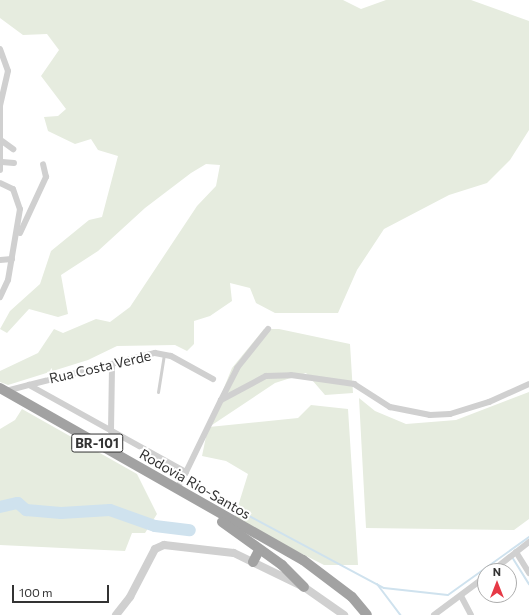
<!DOCTYPE html>
<html>
<head>
<meta charset="utf-8">
<style>
  body { margin:0 }
  #map { position:relative; width:529px; height:615px; overflow:hidden; background:#fff; font-family:Commissioner,sans-serif }
  div>[style] { position:absolute }
  .green>* { inset:0; background:#e6ecdf }
  .stream>* { height:2px; margin:-1px; padding:0 1px; transform-origin:1px; border-radius:1px; background:#cfe2ee }
  .river>* { height:12px; margin:-6px; padding:0 6px; transform-origin:6px; border-radius:6px; background:#cfe2ee }
  .service>* { height:3px; margin:-1.5px; padding:0 1.5px; transform-origin:1.5px; border-radius:1.5px; background:#d0d0d0 }
  .minor>* { height:6px; margin:-3px; padding:0 3px; transform-origin:3px; border-radius:3px; background:#d0d0d0 }
  .tertiary>* { height:8px; margin:-4px; padding:0 4px; transform-origin:4px; border-radius:4px; background:#d0d0d0 }
  .trunk>* { height:10px; margin:-5px; padding:0 5px; transform-origin:5px; border-radius:5px; background:#a2a2a2 }
  span { translate:-50% -50%; white-space:nowrap; text-align:center; line-height:1.15; -webkit-text-stroke:4px #fff; paint-order:stroke }
  .shield-label span { padding:1px 3px; background:#fff; border:1px solid; border-radius:3px; -webkit-text-stroke-width:0 }
  .shield-label { font-size:13px; color:#333; font-weight:700 }
  .street-label { font-size:14px; color:#333 }
  .north { position:absolute; left:477px; top:563px; width:40px; height:40px; box-sizing:border-box; background:#fff; border:1px solid #adadad; border-radius:50%; rotate:0deg; font-size:11px; font-weight:700; line-height:16px; text-align:center; color:#333 }
  .north::after { content:''; display:block; margin:auto; width:14px; height:18px; background:#e63946; clip-path:polygon(50% 0,100% 100%,50% 72%,0 100%) }
  .scale { position:absolute; left:12px; top:585px; width:97px; height:18px; box-sizing:border-box; border:2px solid #333; border-top:0; padding-left:5px; font-size:12px; line-height:14px; white-space:nowrap; color:#333; -webkit-text-stroke:3px #fff; paint-order:stroke }
</style>
</head>
<body>
<div id="map">
  <div class="green">
    <div style="clip-path:polygon(0 0,343px 0,361px 9px,386px 0,471px 0,529px 21px,529px 130px,510px 160px,487px 183px,449px 195px,384px 229px,357px 270px,338px 313px,275px 313px,256px 303px,250px 288px,230px 283px,232px 301px,210px 316px,194px 321px,194px 344px,187px 351px,175px 345px,117px 346px,88px 360px,8px 385px,0 382px,0 371px,38px 353px,54px 329px,63px 333px,96px 319px,110px 322px,130px 307px,197px 206px,216px 186px,220px 165px,206px 164px,191px 173px,145px 208px,98px 251px,61px 275px,68px 314px,58px 317px,29px 309px,7px 333px,0 329px,10px 311px,40px 284px,51px 251px,89px 220px,102px 217px,118px 156px,98px 150px,91px 139px,75px 144px,48px 131px,44px 117px,58px 116px,66px 109px,41px 76px,59px 50px,47px 34px,23px 35px,0 18px)"></div>
    <div style="clip-path:polygon(264px 329px,279px 329px,350px 344px,353px 393px,325px 395px,306px 373px,275px 383px,209px 427px,298px 418px,311px 405px,348px 409px,358px 565px,324px 565px,234px 519px,248px 474px,226px 461px,202px 456px,208px 427px,232px 368px)"></div>
    <div style="clip-path:polygon(529px 392px,529px 519px,514px 530px,366px 528px,359px 398px,375px 411px,406px 424px,456px 420px)"></div>
    <div style="clip-path:polygon(22px 409px,137px 474px,157px 514px,145px 533px,132px 533px,125px 551px,0 545px,0 429px,15px 420px)"></div>
  </div>
  <div class="stream">
    <div style="left:249px;top:516px;width:153px;rotate:28.1deg"></div>
    <div style="left:384px;top:588px;width:64px;rotate:6.2deg"></div>
    <div style="left:448px;top:595px;width:100px;rotate:-35.6deg"></div>
    <div style="left:512px;top:557px;width:32px;rotate:58deg"></div>
    <div style="left:377px;top:584px;width:39px;rotate:53deg"></div>
  </div>
  <div class="river">
    <div style="left:0;top:507px;width:18px;rotate:-13deg"></div>
    <div style="left:18px;top:503px;width:11px;rotate:41deg"></div>
    <div style="left:26px;top:510px;width:35px;rotate:5deg"></div>
    <div style="left:61px;top:513px;width:49px;rotate:-3.5deg"></div>
    <div style="left:110px;top:510px;width:48px;rotate:19.6deg"></div>
    <div style="left:155px;top:526px;width:35px;rotate:7deg"></div>
  </div>
  <div class="service">
    <div style="left:158px;top:392px;width:37px;rotate:-81deg"></div>
  </div>
  <div class="minor">
    <div style="left:0;top:49px;width:23px;rotate:70deg"></div>
    <div style="left:8px;top:71px;width:37px;rotate:103deg"></div>
    <div style="left:0;top:107px;width:63px;rotate:90deg"></div>
    <div style="left:2px;top:141px;width:14px;rotate:36deg"></div>
    <div style="left:2px;top:162px;width:12px;rotate:5deg"></div>
    <div style="left:0;top:183px;width:14px;rotate:25deg"></div>
    <div style="left:13px;top:189px;width:21px;rotate:71deg"></div>
    <div style="left:20px;top:209px;width:72px;rotate:99.6deg"></div>
    <div style="left:8px;top:280px;width:19px;rotate:115deg"></div>
    <div style="left:20px;top:233px;width:62px;rotate:-65.1deg"></div>
    <div style="left:46px;top:177px;width:13px;rotate:-103deg"></div>
    <div style="left:0;top:260px;width:12px;rotate:-5deg"></div>
    <div style="left:29px;top:385px;width:130px;rotate:-14.3deg"></div>
    <div style="left:155px;top:353px;width:16px;rotate:11deg"></div>
    <div style="left:171px;top:356px;width:48px;rotate:28.7deg"></div>
    <div style="left:6px;top:391px;width:24px;rotate:-15deg"></div>
    <div style="left:29px;top:385px;width:179px;rotate:29deg"></div>
    <div style="left:186px;top:472px;width:19px;rotate:118deg"></div>
    <div style="left:221px;top:400px;width:36px;rotate:-63deg"></div>
    <div style="left:237px;top:368px;width:50px;rotate:-51.5deg"></div>
    <div style="left:111px;top:431px;width:67px;rotate:-89.1deg"></div>
    <div style="left:186px;top:472px;width:80px;rotate:-64.1deg"></div>
    <div style="left:221px;top:400px;width:51px;rotate:-28.1deg"></div>
    <div style="left:266px;top:376px;width:25px;rotate:-2deg"></div>
    <div style="left:291px;top:375px;width:64px;rotate:8.1deg"></div>
    <div style="left:354px;top:384px;width:43px;rotate:32.6deg"></div>
    <div style="left:390px;top:407px;width:41px;rotate:11.3deg"></div>
    <div style="left:430px;top:415px;width:20px;rotate:-3deg"></div>
    <div style="left:450px;top:414px;width:41px;rotate:-17.1deg"></div>
    <div style="left:489px;top:402px;width:44px;rotate:-24.2deg"></div>
    <div style="left:516px;top:552px;width:25px;rotate:58deg"></div>
    <div style="left:492px;top:571px;width:47px;rotate:-38.1deg"></div>
    <div style="left:461px;top:596px;width:21px;rotate:62deg"></div>
    <div style="left:434px;top:615px;width:64px;rotate:-36.7deg"></div>
  </div>
  <div class="tertiary">
    <div style="left:116px;top:615px;width:23px;rotate:-52deg"></div>
    <div style="left:130px;top:597px;width:54px;rotate:-62.5deg"></div>
    <div style="left:155px;top:549px;width:10px;rotate:-24deg"></div>
    <div style="left:164px;top:545px;width:70px;rotate:6.5deg"></div>
    <div style="left:234px;top:553px;width:78px;rotate:25.9deg"></div>
    <div style="left:304px;top:587px;width:49px;rotate:35deg"></div>
  </div>
  <div class="trunk">
    <div style="left:0;top:388px;width:348px;rotate:29.6deg"></div>
    <div style="left:303px;top:560px;width:61px;rotate:37.1deg"></div>
    <div style="left:352px;top:597px;width:23px;rotate:50deg"></div>
    <div style="left:222px;top:522px;width:74px;rotate:35.6deg"></div>
    <div style="left:282px;top:565px;width:31px;rotate:45deg"></div>
    <div style="left:253px;top:562px;width:13px;rotate:-63deg"></div>
  </div>
  <div class="shield-label">
    <span style="left:97px;top:443px">BR-101</span>
  </div>
  <div class="street-label">
    <span style="left:100px;top:367px;rotate:-13deg">Rua Costa Verde</span>
    <span style="left:195px;top:484px;rotate:30deg">Rodovia Rio-Santos</span>
  </div>
  <div class="north">N</div>
  <div class="scale">100 m</div>
</div>
</body>
</html>
